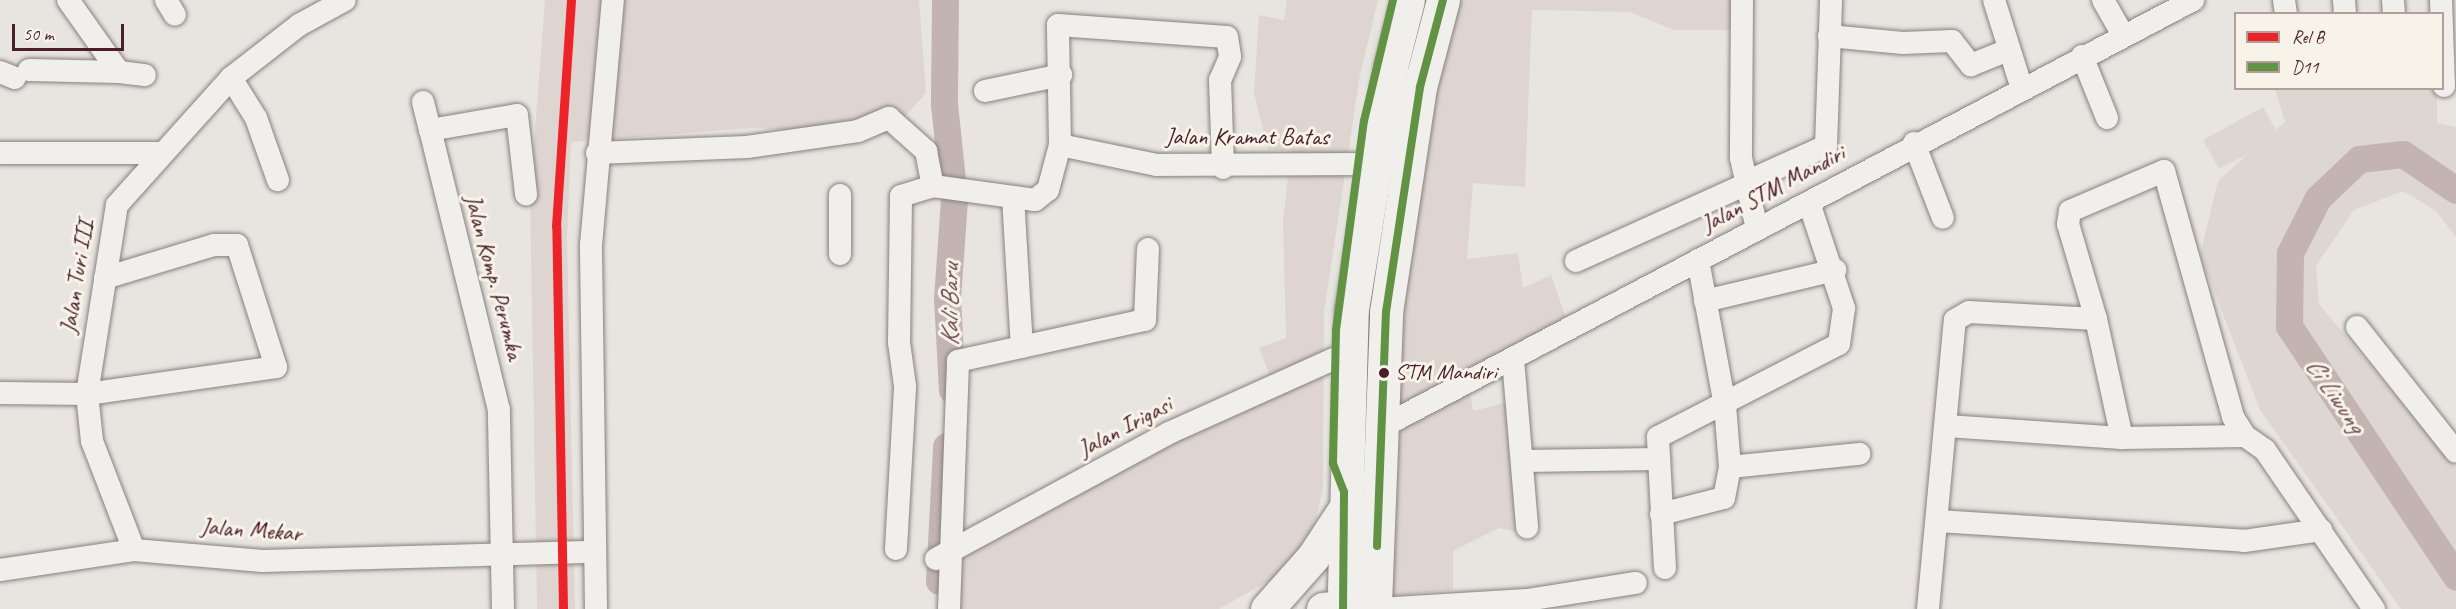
<!DOCTYPE html>
<html>
<head>
<meta charset="utf-8">
<style>
  body { margin:0 }
  #map { position:relative; width:2456px; height:609px; overflow:hidden; background:#e8e5e0; font-family:Caveat,sans-serif }
  div>[style] { position:absolute }
  .built>* { inset:0; background:#ded5d0 }
  .green>* { inset:0; background:#ded6d0 }
  .river>* { height:27px; margin:-13.5px; padding:0 13.5px; transform-origin:13.5px; border-radius:13.5px; background:#c3b4b1 }
  .roads { filter:drop-shadow(0 0 2px #898080) drop-shadow(0 0 2px #898080) }
  .minor>* { height:22px; margin:-11px; padding:0 11px; transform-origin:11px; border-radius:11px; background:#f0efeb }
  .highway>* { height:33px; margin:-16.5px; padding:0 16.5px; transform-origin:16.5px; border-radius:16.5px; background:#f0efeb }
  .bus-1>* { height:8px; margin:-4px; padding:0 4px; transform-origin:4px; border-radius:4px; background:#629344 }
  .rail-1>* { height:9px; margin:-4.5px; padding:0 4.5px; transform-origin:4.5px; border-radius:4.5px; background:#ec2329 }
  .dots>* { width:16px; height:16px; translate:-50% -50%; box-sizing:border-box; border:3px solid #f7f3e8; border-radius:50% }
  span { translate:-50% -50%; white-space:nowrap; text-align:center; line-height:1.15; -webkit-text-stroke:6px #f7f3e8; paint-order:stroke }
  .bus-label { font-size:22px; color:#4a1f2b }
  .left { translate:0 -50%; text-align:left }
  .street-label { font-size:24px; color:#4a1f2b }
  .water-label { font-size:26px; color:#6f4c53; font-style:italic }
  .legend { position:absolute; left:2234px; top:12px; width:210px; height:78px; box-sizing:border-box; background:#f7f3e8; border:2px solid #b29e9c; margin:0; padding:8px 10px; list-style:none; font-size:18px; color:#4a1f2b }
  .legend li { display:flex; align-items:center; gap:12px; height:30px }
  .legend b { width:30px; border:2px solid #b29e9c }
  .scale { position:absolute; left:12px; top:24px; width:112px; height:27px; box-sizing:border-box; border:3px solid #4a1f2b; border-top:0; padding-left:8px; font-size:18px; line-height:21px; white-space:nowrap; color:#4a1f2b; -webkit-text-stroke:4px #f7f3e8; paint-order:stroke }
</style>
</head>
<body>
<div id="map">
  <div class="built">
    <div style="clip-path:polygon(545px 0,919px 0,926px 93px,889px 135px,753px 128px,571px 142px,567px 238px,575px 609px,537px 609px,530px 195px)"></div>
    <div style="clip-path:polygon(1287px 0,1378px 0,1360px 75px,1324px 312px,1323px 489px,1312px 533px,1286px 571px,1219px 609px,947px 609px,950px 551px,1270px 376px,1259px 348px,1286px 338px,1283px 221px,1291px 150px,1268px 150px,1254px 93px,1259px 15px,1284px 20px)"></div>
    <div style="clip-path:polygon(1455px 0,1737px 0,1737px 30px,1674px 30px,1630px 12px,1532px 10px,1525px 187px,1473px 183px,1467px 259px,1518px 253px,1523px 288px,1551px 275px,1567px 321px,1467px 375px,1473px 411px,1520px 399px,1525px 534px,1499px 528px,1453px 551px,1453px 590px,1393px 596px,1392px 321px,1428px 93px)"></div>
  </div>
  <div class="green">
    <div style="clip-path:polygon(2275px 89px,2437px 89px,2437px 123px,2456px 127px,2456px 237px,2436px 211px,2403px 191px,2354px 210px,2316px 266px,2319px 304px,2456px 468px,2456px 609px,2401px 609px,2260px 410px,2200px 255px,2218px 181px,2248px 154px,2219px 169px,2203px 140px,2263px 107px,2276px 130px,2285px 122px)"></div>
  </div>
  <div class="river">
    <div style="left:945px;top:0;width:104px;rotate:90.6deg"></div>
    <div style="left:944px;top:104px;width:96px;rotate:84deg"></div>
    <div style="left:954px;top:199px;width:99px;rotate:94deg"></div>
    <div style="left:947px;top:298px;width:92px;rotate:86.9deg"></div>
    <div style="left:2456px;top:190px;width:64px;rotate:-145.8deg"></div>
    <div style="left:2403px;top:154px;width:44px;rotate:173.5deg"></div>
    <div style="left:2359px;top:159px;width:57px;rotate:136.4deg"></div>
    <div style="left:2318px;top:198px;width:62px;rotate:117deg"></div>
    <div style="left:2290px;top:253px;width:73px;rotate:90.8deg"></div>
    <div style="left:2289px;top:326px;width:301px;rotate:56.3deg"></div>
    <div style="left:939px;top:581px;width:135px;rotate:-87deg"></div>
  </div>
  <div class="roads">
    <div class="minor">
      <div style="left:166px;top:0;width:17px;rotate:59deg"></div>
      <div style="left:1742px;top:0;width:158px;rotate:90.4deg"></div>
      <div style="left:1741px;top:158px;width:73px;rotate:77.3deg"></div>
      <div style="left:1994px;top:0;width:93px;rotate:72.5deg"></div>
      <div style="left:2103px;top:0;width:40px;rotate:60.3deg"></div>
      <div style="left:2284px;top:0;width:14px;rotate:82deg"></div>
      <div style="left:2344px;top:0;width:14px;rotate:86deg"></div>
      <div style="left:2393px;top:0;width:14px;rotate:86deg"></div>
      <div style="left:2441px;top:0;width:86px;rotate:88deg"></div>
      <div style="left:1829px;top:36px;width:74px;rotate:5.4deg"></div>
      <div style="left:1903px;top:43px;width:49px;rotate:-2.3deg"></div>
      <div style="left:1952px;top:41px;width:31px;rotate:52deg"></div>
      <div style="left:1971px;top:65px;width:40px;rotate:-22deg"></div>
      <div style="left:2082px;top:56px;width:67px;rotate:68deg"></div>
      <div style="left:29px;top:70px;width:90px;rotate:1.3deg"></div>
      <div style="left:119px;top:72px;width:88px;rotate:-125.3deg"></div>
      <div style="left:0;top:72px;width:16px;rotate:22deg"></div>
      <div style="left:119px;top:72px;width:26px;rotate:7deg"></div>
      <div style="left:231px;top:78px;width:47px;rotate:58deg"></div>
      <div style="left:256px;top:118px;width:66px;rotate:70.5deg"></div>
      <div style="left:985px;top:91px;width:78px;rotate:-11.9deg"></div>
      <div style="left:423px;top:102px;width:29px;rotate:76deg"></div>
      <div style="left:1914px;top:143px;width:80px;rotate:68.9deg"></div>
      <div style="left:1060px;top:145px;width:120px;rotate:-91deg"></div>
      <div style="left:1058px;top:25px;width:169px;rotate:4.1deg"></div>
      <div style="left:1227px;top:37px;width:20px;rotate:81deg"></div>
      <div style="left:1230px;top:57px;width:25px;rotate:113deg"></div>
      <div style="left:1220px;top:80px;width:88px;rotate:88deg"></div>
      <div style="left:0;top:153px;width:158px"></div>
      <div style="left:597px;top:153px;width:150px;rotate:-2.3deg"></div>
      <div style="left:747px;top:147px;width:112px;rotate:-8.2deg"></div>
      <div style="left:858px;top:131px;width:34px;rotate:-23deg"></div>
      <div style="left:889px;top:118px;width:50px;rotate:41.7deg"></div>
      <div style="left:926px;top:151px;width:36px;rotate:79deg"></div>
      <div style="left:933px;top:186px;width:103px;rotate:7.8deg"></div>
      <div style="left:1035px;top:200px;width:16px;rotate:-38deg"></div>
      <div style="left:1048px;top:190px;width:47px;rotate:-75.1deg"></div>
      <div style="left:1060px;top:145px;width:99px;rotate:11.7deg"></div>
      <div style="left:1157px;top:165px;width:200px;rotate:-0.3deg"></div>
      <div style="left:1744px;top:183px;width:90px;rotate:-24.3deg"></div>
      <div style="left:1826px;top:146px;width:146px;rotate:-88deg"></div>
      <div style="left:840px;top:195px;width:59px;rotate:90deg"></div>
      <div style="left:1013px;top:197px;width:150px;rotate:86.6deg"></div>
      <div style="left:1698px;top:260px;width:147px;rotate:79.5deg"></div>
      <div style="left:1725px;top:405px;width:62px;rotate:85.4deg"></div>
      <div style="left:1576px;top:261px;width:184px;rotate:-24.3deg"></div>
      <div style="left:1705px;top:301px;width:134px;rotate:-13.4deg"></div>
      <div style="left:2096px;top:319px;width:122px;rotate:77.7deg"></div>
      <div style="left:2357px;top:327px;width:159px;rotate:51.6deg"></div>
      <div style="left:1513px;top:359px;width:169px;rotate:85.2deg"></div>
      <div style="left:0;top:393px;width:87px;rotate:0.7deg"></div>
      <div style="left:87px;top:394px;width:191px;rotate:-8.1deg"></div>
      <div style="left:276px;top:367px;width:128px;rotate:-107.7deg"></div>
      <div style="left:237px;top:245px;width:23px;rotate:180deg"></div>
      <div style="left:214px;top:245px;width:114px;rotate:163.2deg"></div>
      <div style="left:1947px;top:426px;width:175px;rotate:3.9deg"></div>
      <div style="left:2122px;top:438px;width:123px;rotate:-0.9deg"></div>
      <div style="left:1380px;top:428px;width:919px;rotate:-27.76deg"></div>
      <div style="left:1523px;top:461px;width:136px;rotate:-0.8deg"></div>
      <div style="left:1661px;top:514px;width:65px;rotate:-14.3deg"></div>
      <div style="left:1724px;top:498px;width:32px;rotate:-79deg"></div>
      <div style="left:1730px;top:467px;width:130px;rotate:-5.8deg"></div>
      <div style="left:1938px;top:521px;width:307px;rotate:3.7deg"></div>
      <div style="left:2244px;top:541px;width:78px;rotate:-8.1deg"></div>
      <div style="left:896px;top:549px;width:163px;rotate:-86.8deg"></div>
      <div style="left:905px;top:386px;width:44px;rotate:-97.8deg"></div>
      <div style="left:899px;top:342px;width:146px;rotate:-89.2deg"></div>
      <div style="left:901px;top:196px;width:34px;rotate:-17deg"></div>
      <div style="left:134px;top:550px;width:117px;rotate:-111.1deg"></div>
      <div style="left:92px;top:441px;width:47px;rotate:-96.1deg"></div>
      <div style="left:87px;top:394px;width:191px;rotate:-81deg"></div>
      <div style="left:117px;top:205px;width:171px;rotate:-48.1deg"></div>
      <div style="left:231px;top:78px;width:86px;rotate:-37.9deg"></div>
      <div style="left:299px;top:25px;width:52px;rotate:-28.5deg"></div>
      <div style="left:936px;top:559px;width:265px;rotate:-28.4deg"></div>
      <div style="left:1169px;top:433px;width:181px;rotate:-24.2deg"></div>
      <div style="left:1665px;top:568px;width:131px;rotate:-93.1deg"></div>
      <div style="left:1658px;top:437px;width:203px;rotate:-27.2deg"></div>
      <div style="left:1839px;top:344px;width:36px;rotate:-82deg"></div>
      <div style="left:1844px;top:308px;width:111px;rotate:-108.4deg"></div>
      <div style="left:0;top:570px;width:135px;rotate:-8.5deg"></div>
      <div style="left:134px;top:550px;width:129px;rotate:4.9deg"></div>
      <div style="left:263px;top:561px;width:332px;rotate:-1.6deg"></div>
      <div style="left:503px;top:609px;width:199px;rotate:-91.2deg"></div>
      <div style="left:499px;top:410px;width:288px;rotate:-103.8deg"></div>
      <div style="left:430px;top:130px;width:88px;rotate:-9.8deg"></div>
      <div style="left:517px;top:115px;width:80px;rotate:83.5deg"></div>
      <div style="left:596px;top:609px;width:364px;rotate:-90.8deg"></div>
      <div style="left:591px;top:245px;width:246px;rotate:-84.9deg"></div>
      <div style="left:949px;top:609px;width:248px;rotate:-87.9deg"></div>
      <div style="left:958px;top:361px;width:191px;rotate:-12.4deg"></div>
      <div style="left:1145px;top:320px;width:71px;rotate:-87.6deg"></div>
      <div style="left:1379px;top:609px;width:148px;rotate:-3.5deg"></div>
      <div style="left:1527px;top:600px;width:110px;rotate:-8.9deg"></div>
      <div style="left:1928px;top:609px;width:290px;rotate:-84.7deg"></div>
      <div style="left:1955px;top:320px;width:16px;rotate:-30deg"></div>
      <div style="left:1969px;top:312px;width:127px;rotate:3.2deg"></div>
      <div style="left:2096px;top:319px;width:99px;rotate:-106.4deg"></div>
      <div style="left:2068px;top:224px;width:13px;rotate:-81deg"></div>
      <div style="left:2070px;top:211px;width:102px;rotate:-23.1deg"></div>
      <div style="left:2164px;top:171px;width:255px;rotate:74.3deg"></div>
      <div style="left:2233px;top:417px;width:22px;rotate:58deg"></div>
      <div style="left:2245px;top:436px;width:24px;rotate:35deg"></div>
      <div style="left:2265px;top:450px;width:193px;rotate:55.6deg"></div>
    </div>
    <div class="highway">
      <div style="left:1344px;top:589px;width:280px;rotate:-88.4deg"></div>
      <div style="left:1352px;top:309px;width:245px;rotate:-80.8deg"></div>
      <div style="left:1391px;top:67px;width:69px;rotate:-75.8deg"></div>
      <div style="left:1267px;top:609px;width:69px;rotate:-48.5deg"></div>
      <div style="left:1313px;top:557px;width:56px;rotate:-56.6deg"></div>
      <div style="left:1323px;top:609px;width:52px;rotate:-5.5deg"></div>
      <div style="left:1375px;top:604px;width:292px;rotate:-87.8deg"></div>
      <div style="left:1386px;top:312px;width:228px;rotate:-81.4deg"></div>
      <div style="left:1420px;top:87px;width:90px;rotate:-75.2deg"></div>
    </div>
  </div>
  <div class="bus-1">
    <div style="left:1377px;top:546px;width:234px;rotate:-87.8deg"></div>
    <div style="left:1386px;top:312px;width:228px;rotate:-81.4deg"></div>
    <div style="left:1420px;top:87px;width:90px;rotate:-75.2deg"></div>
    <div style="left:1343px;top:609px;width:117px;rotate:-89.5deg"></div>
    <div style="left:1344px;top:492px;width:31px;rotate:-111deg"></div>
    <div style="left:1333px;top:463px;width:133px;rotate:-88.7deg"></div>
    <div style="left:1336px;top:330px;width:211px;rotate:-82.4deg"></div>
    <div style="left:1364px;top:121px;width:124px;rotate:-76.5deg"></div>
  </div>
  <div class="rail-1">
    <div style="left:563px;top:609px;width:383px;rotate:-91deg"></div>
    <div style="left:556px;top:226px;width:226px;rotate:-86.2deg"></div>
  </div>
  <div class="dots">
    <div style="left:1384px;top:373px;background:#4a1f2b"></div>
  </div>
  <div class="bus-label">
    <span class="left" style="left:1395px;top:373px">STM Mandiri</span>
  </div>
  <div class="street-label">
    <span style="left:1247px;top:137px">Jalan Kramat Batas</span>
    <span style="left:1773px;top:189px;rotate:-28deg">Jalan STM Mandiri</span>
    <span style="left:77px;top:277px;rotate:-81deg">Jalan Turi III</span>
    <span style="left:494px;top:277px;rotate:75deg">Jalan Komp. Perumka</span>
    <span style="left:1125px;top:427px;rotate:-28deg">Jalan Irigasi</span>
    <span style="left:251px;top:530px;rotate:4deg">Jalan Mekar</span>
  </div>
  <div class="water-label">
    <span style="left:950px;top:305px;rotate:-90deg">Kali Baru</span>
    <span style="left:2335px;top:395px;rotate:56deg">Ci Liwung</span>
  </div>
  <ul class="legend">
  <li><b style="height:8px;background:#ec2329"></b>Rel B</li>
  <li><b style="height:8px;background:#629344"></b>D11</li>
  </ul>
  <div class="scale">50 m</div>
</div>
</body>
</html>
